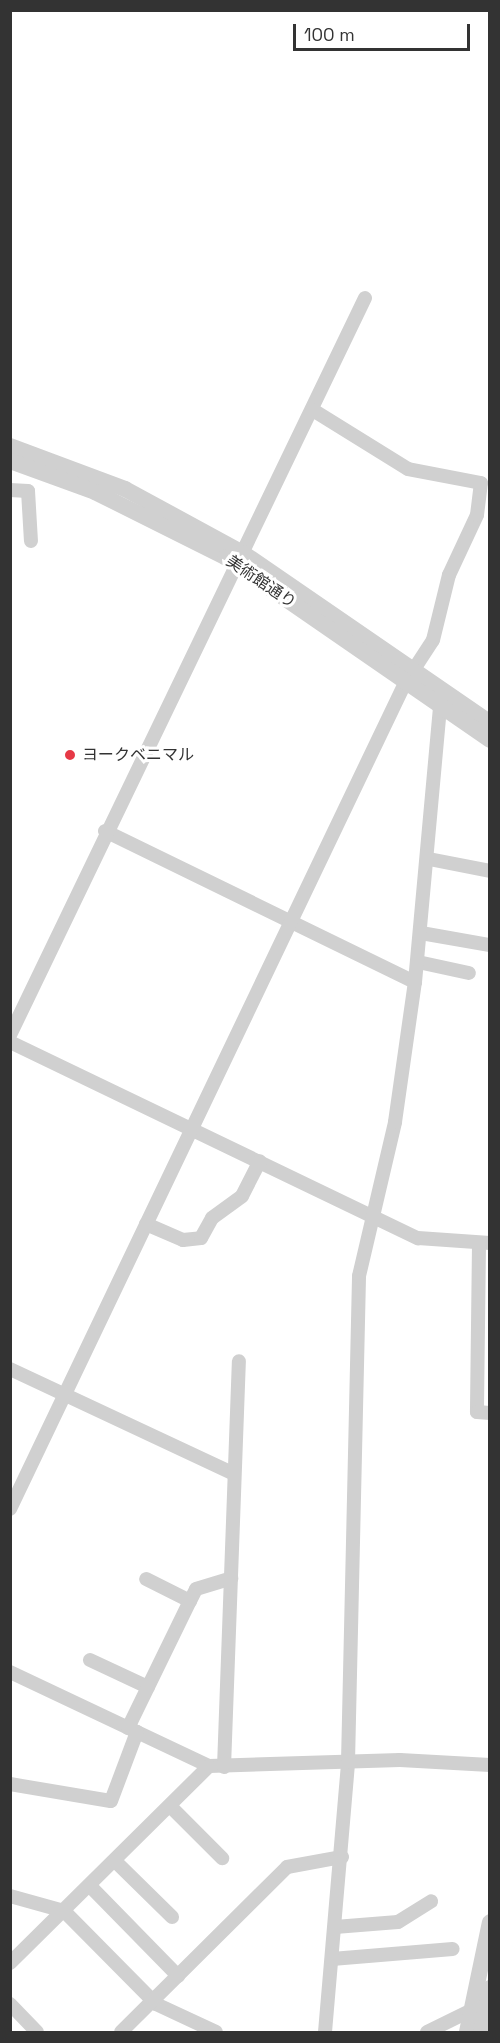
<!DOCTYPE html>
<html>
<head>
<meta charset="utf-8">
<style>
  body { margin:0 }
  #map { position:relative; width:500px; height:2043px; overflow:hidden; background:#fff; font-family:"Space Grotesk","Noto Sans JP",sans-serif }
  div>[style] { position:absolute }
  .minor>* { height:14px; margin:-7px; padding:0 7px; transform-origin:7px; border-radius:7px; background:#d0d0d0 }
  .tertiary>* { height:16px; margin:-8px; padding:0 8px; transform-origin:8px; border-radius:8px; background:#d0d0d0 }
  .dots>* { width:16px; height:16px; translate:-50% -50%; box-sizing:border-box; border:3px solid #fff; border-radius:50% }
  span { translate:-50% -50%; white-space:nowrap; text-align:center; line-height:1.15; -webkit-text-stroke:6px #fff; paint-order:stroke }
  .street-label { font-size:16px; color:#333 }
  .poi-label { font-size:16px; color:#333 }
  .left { translate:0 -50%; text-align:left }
  .frame { position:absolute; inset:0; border:12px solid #333; pointer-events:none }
  .scale { position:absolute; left:293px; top:24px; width:177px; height:27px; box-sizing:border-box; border:3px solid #333; border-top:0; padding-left:8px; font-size:18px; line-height:21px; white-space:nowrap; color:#333; -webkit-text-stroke:4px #fff; paint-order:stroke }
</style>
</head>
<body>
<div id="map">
  <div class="minor">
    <div style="left:10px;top:490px;width:18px;rotate:3deg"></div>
    <div style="left:28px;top:491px;width:50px;rotate:86.6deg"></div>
    <div style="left:105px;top:831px;width:345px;rotate:26deg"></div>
    <div style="left:429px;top:859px;width:62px;rotate:11.1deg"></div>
    <div style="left:421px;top:933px;width:70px;rotate:9.9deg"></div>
    <div style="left:418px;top:962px;width:52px;rotate:12.2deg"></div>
    <div style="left:10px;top:1035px;width:818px;rotate:-64.28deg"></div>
    <div style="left:10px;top:1042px;width:453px;rotate:25.7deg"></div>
    <div style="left:418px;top:1238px;width:72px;rotate:4deg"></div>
    <div style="left:146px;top:1224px;width:40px;rotate:23.4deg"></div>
    <div style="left:183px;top:1240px;width:18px;rotate:-6deg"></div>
    <div style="left:201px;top:1238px;width:23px;rotate:-61deg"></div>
    <div style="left:212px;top:1218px;width:37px;rotate:-36deg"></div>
    <div style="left:242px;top:1196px;width:39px;rotate:-63deg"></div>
    <div style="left:479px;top:1244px;width:168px;rotate:90.7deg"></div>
    <div style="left:477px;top:1412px;width:13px;rotate:4deg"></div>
    <div style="left:10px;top:1369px;width:245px;rotate:25.1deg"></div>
    <div style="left:10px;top:1509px;width:916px;rotate:-64.44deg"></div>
    <div style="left:405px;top:683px;width:51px;rotate:-56.9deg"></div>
    <div style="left:433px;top:640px;width:67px;rotate:-76.2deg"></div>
    <div style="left:449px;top:575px;width:66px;rotate:-65deg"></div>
    <div style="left:477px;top:515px;width:32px;rotate:-83deg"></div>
    <div style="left:481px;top:483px;width:74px;rotate:-169.1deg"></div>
    <div style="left:408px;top:469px;width:112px;rotate:-148.2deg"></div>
    <div style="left:190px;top:1601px;width:13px;rotate:-63deg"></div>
    <div style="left:196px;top:1589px;width:37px;rotate:-17deg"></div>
    <div style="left:90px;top:1660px;width:64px;rotate:25deg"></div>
    <div style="left:10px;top:1672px;width:220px;rotate:25.3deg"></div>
    <div style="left:209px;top:1766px;width:191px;rotate:-1.8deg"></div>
    <div style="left:400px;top:1760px;width:90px;rotate:3.2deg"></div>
    <div style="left:128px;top:1728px;width:141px;rotate:-64deg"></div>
    <div style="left:190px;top:1601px;width:49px;rotate:-153.4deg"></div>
    <div style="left:224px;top:1767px;width:406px;rotate:-87.9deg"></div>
    <div style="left:10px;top:1784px;width:102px;rotate:9.6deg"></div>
    <div style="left:111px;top:1801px;width:74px;rotate:-69.4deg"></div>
    <div style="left:170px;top:1806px;width:74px;rotate:45deg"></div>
    <div style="left:115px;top:1861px;width:80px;rotate:44.5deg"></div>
    <div style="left:90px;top:1886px;width:126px;rotate:45.6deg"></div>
    <div style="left:10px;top:1896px;width:56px;rotate:15.5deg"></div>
    <div style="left:64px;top:1911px;width:131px;rotate:45.3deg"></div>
    <div style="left:156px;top:2004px;width:66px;rotate:25deg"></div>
    <div style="left:335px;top:1927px;width:63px;rotate:-4.5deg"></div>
    <div style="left:398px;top:1922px;width:39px;rotate:-32deg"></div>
    <div style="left:332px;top:1959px;width:121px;rotate:-4.7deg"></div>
    <div style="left:10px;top:1963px;width:280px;rotate:-44.7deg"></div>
    <div style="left:10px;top:2004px;width:39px;rotate:46deg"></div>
    <div style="left:121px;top:2032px;width:234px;rotate:-44.8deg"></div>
    <div style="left:287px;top:1867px;width:56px;rotate:-10.3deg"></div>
    <div style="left:325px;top:2032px;width:271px;rotate:-85.1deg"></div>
    <div style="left:348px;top:1762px;width:486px;rotate:-88.7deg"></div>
    <div style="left:359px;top:1276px;width:158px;rotate:-76.8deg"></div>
    <div style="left:395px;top:1122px;width:141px;rotate:-81.9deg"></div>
    <div style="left:415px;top:982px;width:276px;rotate:-84.8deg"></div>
    <div style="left:427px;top:2032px;width:55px;rotate:-26.1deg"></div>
  </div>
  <div class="tertiary">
    <div style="left:10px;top:446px;width:123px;rotate:20.5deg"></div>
    <div style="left:125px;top:489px;width:134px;rotate:28.5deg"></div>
    <div style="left:243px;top:553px;width:300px;rotate:34.5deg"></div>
    <div style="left:10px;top:461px;width:90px;rotate:20deg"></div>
    <div style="left:95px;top:492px;width:145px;rotate:26.6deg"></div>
    <div style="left:225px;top:557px;width:322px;rotate:34.6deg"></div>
    <div style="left:467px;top:2032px;width:112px;rotate:-78.2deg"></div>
    <div style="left:481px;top:2032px;width:45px;rotate:-78.4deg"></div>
  </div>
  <div class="dots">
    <div style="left:70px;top:755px;background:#e63946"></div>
  </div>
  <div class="street-label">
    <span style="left:261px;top:582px;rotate:34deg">美術館通り</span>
  </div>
  <div class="poi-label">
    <span class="left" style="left:82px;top:755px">ヨークベニマル</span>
  </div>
  <div class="frame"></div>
  <div class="scale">100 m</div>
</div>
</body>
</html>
